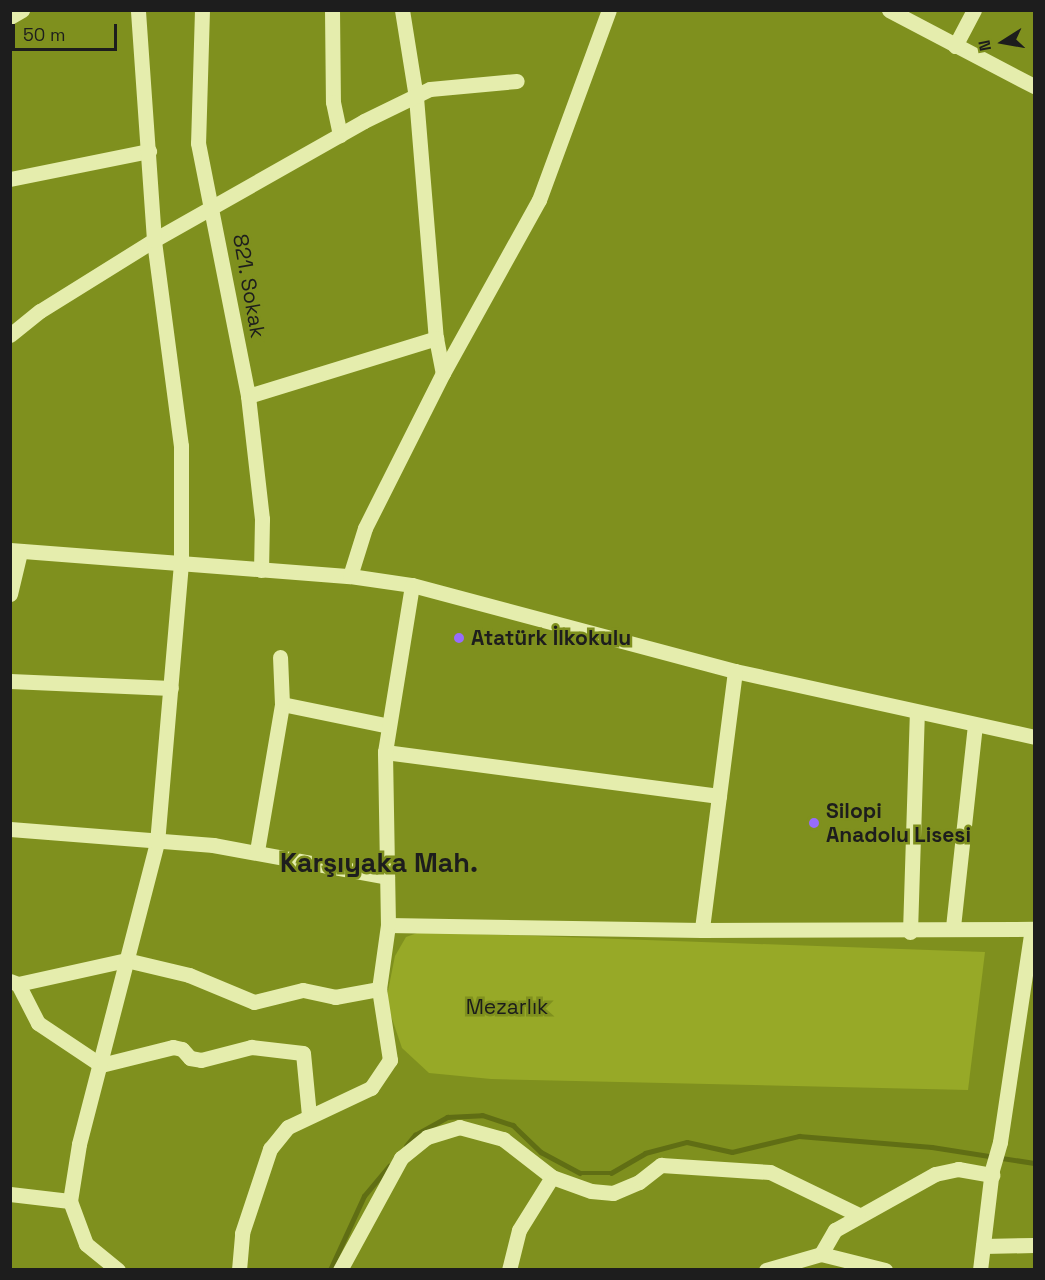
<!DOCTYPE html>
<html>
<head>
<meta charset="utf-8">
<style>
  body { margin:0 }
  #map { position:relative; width:1045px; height:1280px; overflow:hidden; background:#7f901e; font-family:"Space Grotesk",sans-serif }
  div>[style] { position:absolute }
  .green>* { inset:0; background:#97a927 }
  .stream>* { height:4.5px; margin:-2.25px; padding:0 2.25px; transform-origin:2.25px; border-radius:2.25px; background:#606e14 }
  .minor>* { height:15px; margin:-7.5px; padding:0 7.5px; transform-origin:7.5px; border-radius:7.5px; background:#e5edad }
  .dots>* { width:16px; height:16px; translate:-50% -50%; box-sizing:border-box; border:3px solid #7f901e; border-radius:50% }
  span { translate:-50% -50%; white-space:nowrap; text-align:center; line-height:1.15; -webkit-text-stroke:5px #7f901e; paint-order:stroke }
  .street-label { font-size:21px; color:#1d1d1d }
  .poi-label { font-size:21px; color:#1d1d1d; font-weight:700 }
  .left { translate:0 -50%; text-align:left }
  .park-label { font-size:21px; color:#1c1d1b }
  .district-label { font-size:27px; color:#1d1d1d; font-weight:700 }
  .frame { position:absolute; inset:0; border:12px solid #1d1d1d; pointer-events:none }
  .north { position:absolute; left:973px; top:12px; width:60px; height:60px; -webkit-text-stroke:4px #7f901e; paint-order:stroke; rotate:259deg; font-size:16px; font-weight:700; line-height:24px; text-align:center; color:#1d1d1d }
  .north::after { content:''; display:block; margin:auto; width:21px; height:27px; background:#1d1d1d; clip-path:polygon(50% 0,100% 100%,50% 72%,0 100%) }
  .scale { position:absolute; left:12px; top:24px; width:105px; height:27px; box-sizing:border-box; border:3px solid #1d1d1d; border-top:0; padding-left:8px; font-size:18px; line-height:21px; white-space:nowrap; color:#1d1d1d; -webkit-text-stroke:4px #7f901e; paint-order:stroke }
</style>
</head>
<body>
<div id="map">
  <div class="green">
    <div style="clip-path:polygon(420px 932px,985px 952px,968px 1090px,491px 1079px,429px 1073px,402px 1048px,386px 1001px,395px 956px,406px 937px)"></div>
  </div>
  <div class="stream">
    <div style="left:406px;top:1146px;width:14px;rotate:-51deg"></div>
    <div style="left:415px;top:1135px;width:37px;rotate:-29deg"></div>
    <div style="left:447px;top:1117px;width:35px;rotate:-3deg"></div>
    <div style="left:482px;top:1115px;width:33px;rotate:18deg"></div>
    <div style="left:513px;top:1125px;width:39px;rotate:44deg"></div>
    <div style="left:541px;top:1152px;width:44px;rotate:28.3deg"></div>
    <div style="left:580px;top:1173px;width:31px"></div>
    <div style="left:611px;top:1173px;width:39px;rotate:-30deg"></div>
    <div style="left:645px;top:1153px;width:43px;rotate:-14.7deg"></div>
    <div style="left:687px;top:1142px;width:46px;rotate:12.5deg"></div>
    <div style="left:732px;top:1152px;width:69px;rotate:-13.4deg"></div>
    <div style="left:799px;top:1136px;width:133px;rotate:4.7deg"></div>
    <div style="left:932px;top:1147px;width:103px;rotate:8.9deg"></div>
    <div style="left:330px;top:1270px;width:81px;rotate:-65.3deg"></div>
    <div style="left:364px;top:1196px;width:39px;rotate:-50deg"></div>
  </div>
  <div class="minor">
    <div style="left:202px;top:10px;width:133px;rotate:91.7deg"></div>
    <div style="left:198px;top:143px;width:258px;rotate:78.8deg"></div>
    <div style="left:248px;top:396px;width:124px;rotate:83.5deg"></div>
    <div style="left:262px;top:519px;width:51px;rotate:91.1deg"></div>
    <div style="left:332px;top:10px;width:92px;rotate:89.4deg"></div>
    <div style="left:333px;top:102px;width:34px;rotate:78deg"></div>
    <div style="left:402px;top:10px;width:88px;rotate:80.9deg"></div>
    <div style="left:416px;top:97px;width:242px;rotate:85.3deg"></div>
    <div style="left:436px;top:338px;width:36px;rotate:79deg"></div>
    <div style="left:889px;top:10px;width:164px;rotate:27.7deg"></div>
    <div style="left:10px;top:17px;width:14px;rotate:-30deg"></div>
    <div style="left:955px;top:46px;width:41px;rotate:-62.2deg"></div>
    <div style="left:10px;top:179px;width:142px;rotate:-11.4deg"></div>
    <div style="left:10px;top:335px;width:38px;rotate:-39deg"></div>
    <div style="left:40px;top:311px;width:134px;rotate:-31.9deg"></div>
    <div style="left:154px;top:240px;width:241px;rotate:-29.5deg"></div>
    <div style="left:364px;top:121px;width:73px;rotate:-25.9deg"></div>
    <div style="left:430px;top:89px;width:87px;rotate:-5.3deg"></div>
    <div style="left:248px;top:396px;width:197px;rotate:-17.1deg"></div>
    <div style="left:10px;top:550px;width:341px;rotate:4.4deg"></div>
    <div style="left:350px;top:576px;width:63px;rotate:8.3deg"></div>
    <div style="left:412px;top:585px;width:334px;rotate:14.9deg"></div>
    <div style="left:735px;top:671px;width:306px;rotate:12.4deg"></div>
    <div style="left:350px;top:576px;width:50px;rotate:-72.6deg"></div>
    <div style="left:365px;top:528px;width:174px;rotate:-63.3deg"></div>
    <div style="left:443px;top:373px;width:198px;rotate:-61deg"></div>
    <div style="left:539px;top:200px;width:202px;rotate:-69.8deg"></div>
    <div style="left:10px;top:594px;width:43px;rotate:-76.6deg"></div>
    <div style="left:735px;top:671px;width:261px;rotate:97.3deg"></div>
    <div style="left:702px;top:930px;width:332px;rotate:-0.2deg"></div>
    <div style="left:10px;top:681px;width:161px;rotate:2.5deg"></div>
    <div style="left:282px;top:704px;width:109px;rotate:11.6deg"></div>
    <div style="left:385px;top:752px;width:337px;rotate:7.5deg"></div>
    <div style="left:10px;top:829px;width:204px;rotate:4.5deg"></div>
    <div style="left:213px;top:845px;width:177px;rotate:10.4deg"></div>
    <div style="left:257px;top:851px;width:149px;rotate:-80.3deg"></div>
    <div style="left:282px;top:704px;width:47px;rotate:-92.4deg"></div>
    <div style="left:388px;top:925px;width:314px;rotate:0.9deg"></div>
    <div style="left:953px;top:927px;width:203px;rotate:-83.8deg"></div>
    <div style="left:910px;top:932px;width:218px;rotate:-88.2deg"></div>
    <div style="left:10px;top:981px;width:9px;rotate:21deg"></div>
    <div style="left:18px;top:984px;width:44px;rotate:62.9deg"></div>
    <div style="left:38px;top:1023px;width:76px;rotate:33.7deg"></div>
    <div style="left:101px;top:1065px;width:74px;rotate:-14deg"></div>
    <div style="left:173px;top:1047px;width:9px;rotate:13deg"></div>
    <div style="left:182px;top:1049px;width:12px;rotate:48deg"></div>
    <div style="left:190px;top:1058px;width:11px;rotate:10deg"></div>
    <div style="left:201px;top:1060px;width:52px;rotate:-14.6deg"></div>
    <div style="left:251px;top:1047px;width:52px;rotate:6.6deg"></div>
    <div style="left:303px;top:1053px;width:62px;rotate:84.5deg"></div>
    <div style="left:18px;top:984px;width:111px;rotate:-12.5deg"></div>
    <div style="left:126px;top:960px;width:65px;rotate:13.4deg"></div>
    <div style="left:189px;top:975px;width:70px;rotate:22.6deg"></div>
    <div style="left:254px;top:1002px;width:50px;rotate:-13.8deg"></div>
    <div style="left:303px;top:990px;width:33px;rotate:12deg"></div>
    <div style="left:335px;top:997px;width:45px;rotate:-10.3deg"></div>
    <div style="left:10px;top:1194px;width:60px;rotate:6.7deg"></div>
    <div style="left:983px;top:1246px;width:51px;rotate:-1.1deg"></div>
    <div style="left:821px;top:1254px;width:28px;rotate:-60deg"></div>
    <div style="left:835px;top:1230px;width:115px;rotate:-29.2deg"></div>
    <div style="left:935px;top:1174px;width:24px;rotate:-12deg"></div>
    <div style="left:958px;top:1169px;width:35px;rotate:10deg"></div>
    <div style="left:118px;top:1270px;width:41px;rotate:-140.9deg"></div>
    <div style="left:86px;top:1244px;width:46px;rotate:-110.4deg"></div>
    <div style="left:70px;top:1201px;width:58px;rotate:-81deg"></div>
    <div style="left:79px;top:1144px;width:311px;rotate:-75.5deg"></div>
    <div style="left:157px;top:843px;width:279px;rotate:-85.1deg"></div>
    <div style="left:181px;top:565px;width:119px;rotate:-90deg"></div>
    <div style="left:181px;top:446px;width:208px;rotate:-97.5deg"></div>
    <div style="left:154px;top:240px;width:231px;rotate:-94deg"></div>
    <div style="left:239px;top:1270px;width:37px;rotate:-85deg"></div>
    <div style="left:242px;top:1233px;width:89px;rotate:-71.6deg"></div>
    <div style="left:270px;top:1149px;width:28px;rotate:-51deg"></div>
    <div style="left:288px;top:1127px;width:92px;rotate:-25.2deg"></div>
    <div style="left:371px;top:1088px;width:34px;rotate:-56deg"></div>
    <div style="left:390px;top:1060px;width:72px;rotate:-98.8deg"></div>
    <div style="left:379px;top:989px;width:65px;rotate:-82deg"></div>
    <div style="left:388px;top:925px;width:173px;rotate:-91deg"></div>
    <div style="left:385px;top:752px;width:169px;rotate:-80.8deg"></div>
    <div style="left:340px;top:1270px;width:128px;rotate:-61.4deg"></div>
    <div style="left:401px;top:1158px;width:33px;rotate:-39deg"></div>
    <div style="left:427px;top:1137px;width:34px;rotate:-17deg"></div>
    <div style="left:459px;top:1127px;width:46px;rotate:15.3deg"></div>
    <div style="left:503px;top:1139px;width:62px;rotate:37.8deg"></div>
    <div style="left:552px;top:1177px;width:41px;rotate:19.7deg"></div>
    <div style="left:591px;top:1191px;width:22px;rotate:5deg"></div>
    <div style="left:613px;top:1193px;width:28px;rotate:-23deg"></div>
    <div style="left:639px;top:1182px;width:28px;rotate:-38deg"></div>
    <div style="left:661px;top:1165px;width:109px;rotate:3.7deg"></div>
    <div style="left:770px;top:1172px;width:97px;rotate:25.8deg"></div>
    <div style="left:509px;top:1270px;width:41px;rotate:-76deg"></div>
    <div style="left:519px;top:1230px;width:62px;rotate:-58.1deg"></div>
    <div style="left:766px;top:1270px;width:57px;rotate:-16.2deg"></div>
    <div style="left:821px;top:1254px;width:66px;rotate:14deg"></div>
    <div style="left:980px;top:1270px;width:101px;rotate:-83.2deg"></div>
    <div style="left:992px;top:1170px;width:29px;rotate:-74deg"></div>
    <div style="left:1000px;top:1142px;width:215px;rotate:-81.5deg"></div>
  </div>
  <div class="dots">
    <div style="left:459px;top:638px;background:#976cfc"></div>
    <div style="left:814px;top:823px;background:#976cfc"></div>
  </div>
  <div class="street-label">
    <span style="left:249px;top:286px;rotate:80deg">821. Sokak</span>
  </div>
  <div class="poi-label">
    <span class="left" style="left:471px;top:638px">Atatürk İlkokulu</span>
    <span class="left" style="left:826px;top:823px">Silopi<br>Anadolu Lisesi</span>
  </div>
  <div class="park-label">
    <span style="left:507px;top:1007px">Mezarlık</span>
  </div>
  <div class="district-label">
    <span style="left:379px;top:863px">Karşıyaka Mah.</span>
  </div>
  <div class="frame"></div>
  <div class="north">N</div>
  <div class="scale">50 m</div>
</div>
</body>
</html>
